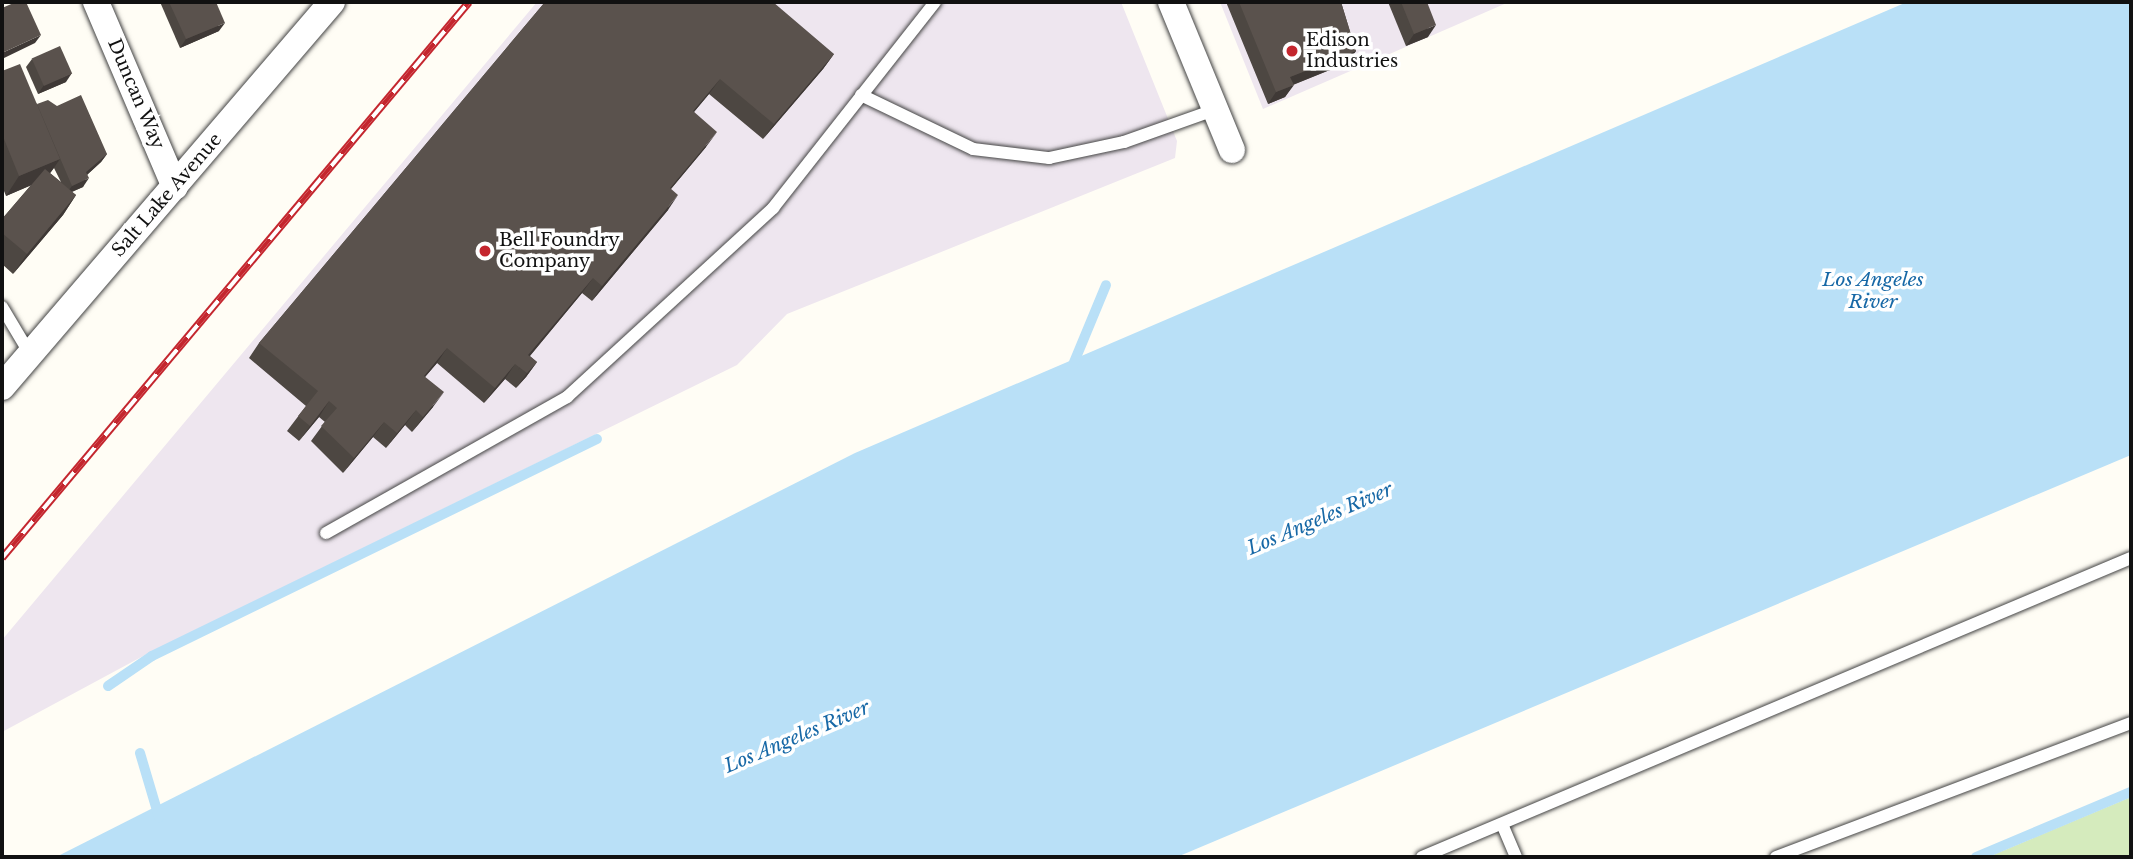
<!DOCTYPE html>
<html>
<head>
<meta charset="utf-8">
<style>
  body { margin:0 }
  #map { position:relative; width:2133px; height:859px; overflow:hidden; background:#fffdf5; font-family:"Libre Baskerville",serif }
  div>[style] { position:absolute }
  .industrial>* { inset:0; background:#eee6ef }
  .green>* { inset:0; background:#d5ebbd }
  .water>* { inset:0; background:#b9e0f7 }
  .stream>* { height:10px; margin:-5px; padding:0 5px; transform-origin:5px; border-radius:5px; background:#b9e0f7 }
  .roads { filter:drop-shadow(0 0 2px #444) drop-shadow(0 0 2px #444) }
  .lane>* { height:12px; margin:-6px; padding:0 6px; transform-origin:6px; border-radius:6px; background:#fff }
  .street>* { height:26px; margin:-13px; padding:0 13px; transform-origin:13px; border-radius:13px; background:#fff }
  .rail>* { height:8px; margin-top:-4px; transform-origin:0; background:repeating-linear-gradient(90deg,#fff 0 16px,#c4262e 0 32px); box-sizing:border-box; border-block:2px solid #c4262e }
  .wall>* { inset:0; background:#4d4742 }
  .shaded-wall>* { inset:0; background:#3f3936 }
  .building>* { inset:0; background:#5a524d; transform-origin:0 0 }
  .dots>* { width:19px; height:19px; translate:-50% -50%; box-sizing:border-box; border:4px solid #fff; border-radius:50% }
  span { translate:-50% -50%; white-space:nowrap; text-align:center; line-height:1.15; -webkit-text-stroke:7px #fff; paint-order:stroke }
  .poi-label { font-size:18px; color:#111 }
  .left { translate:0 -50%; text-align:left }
  .street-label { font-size:18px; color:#111 }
  .water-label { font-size:19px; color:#1768a6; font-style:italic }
  .frame { position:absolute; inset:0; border:4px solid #111; pointer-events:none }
</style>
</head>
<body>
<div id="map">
  <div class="industrial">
    <div style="clip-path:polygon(537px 2px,1121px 2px,1177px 141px,1175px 158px,787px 314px,737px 365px,145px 655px,2px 732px,2px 640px)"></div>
    <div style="clip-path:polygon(1220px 2px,1509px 2px,1263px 109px)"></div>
  </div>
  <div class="green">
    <div style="clip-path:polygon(2131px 797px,2131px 857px,1988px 857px)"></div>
  </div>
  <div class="water">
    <div style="clip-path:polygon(1907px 2px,2131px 2px,2131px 455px,1177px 857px,56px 857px,855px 453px)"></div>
  </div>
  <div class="stream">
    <div style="left:1070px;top:372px;width:94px;rotate:-67.5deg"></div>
    <div style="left:108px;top:686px;width:53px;rotate:-34.3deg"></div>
    <div style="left:152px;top:656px;width:495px;rotate:-26deg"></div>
    <div style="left:140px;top:753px;width:67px;rotate:73.5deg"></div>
    <div style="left:1976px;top:857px;width:168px;rotate:-22.8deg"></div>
  </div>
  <div class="roads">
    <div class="lane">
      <div style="left:861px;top:95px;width:124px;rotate:25.7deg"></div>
      <div style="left:973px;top:149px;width:77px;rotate:6.8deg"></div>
      <div style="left:1049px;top:158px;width:77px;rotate:-12deg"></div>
      <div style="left:1124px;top:142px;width:96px;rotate:-19.6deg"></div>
      <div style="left:2px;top:307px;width:55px;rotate:59.2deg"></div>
      <div style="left:326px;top:533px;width:277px;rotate:-29.4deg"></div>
      <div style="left:567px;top:397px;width:280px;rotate:-42.5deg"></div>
      <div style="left:773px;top:208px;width:262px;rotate:-51.8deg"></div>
      <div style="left:1502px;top:824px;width:36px;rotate:67deg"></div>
      <div style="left:1422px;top:857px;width:769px;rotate:-22.87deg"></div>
      <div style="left:1776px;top:857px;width:379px;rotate:-20.7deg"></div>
    </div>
    <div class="street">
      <div style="left:96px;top:2px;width:201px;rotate:66.9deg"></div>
      <div style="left:1171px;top:2px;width:160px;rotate:67.6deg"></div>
      <div style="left:2px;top:387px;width:507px;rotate:-49.4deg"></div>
    </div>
  </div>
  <div class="rail">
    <div style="left:2px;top:558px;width:726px;rotate:-49.97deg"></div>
  </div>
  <div class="wall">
    <div style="clip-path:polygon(160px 2px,216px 2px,219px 31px,180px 48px)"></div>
    <div style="clip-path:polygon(545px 2px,834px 54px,823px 69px,763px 139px,709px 94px,694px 112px,706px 147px,671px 189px,668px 210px,592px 301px,582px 293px,530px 356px,537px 362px,526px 377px,516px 388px,505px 379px,484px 403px,437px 363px,425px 377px,433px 407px,412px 432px,405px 425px,386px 448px,373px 437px,343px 473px,311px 441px,325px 422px,319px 417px,299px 441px,287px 431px,306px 406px,249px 358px,259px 343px)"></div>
    <div style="clip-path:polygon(1226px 2px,1341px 2px,1356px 51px,1347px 63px,1293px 85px,1285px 97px,1268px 104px)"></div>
    <div style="clip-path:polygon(1388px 2px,1427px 2px,1428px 37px,1406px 46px)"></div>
    <div style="clip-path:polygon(32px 59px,66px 82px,38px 94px,26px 67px)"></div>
    <div style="clip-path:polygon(evenodd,2px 71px,37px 104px,107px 154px,101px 162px,87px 175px,83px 187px,72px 192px,76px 195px,63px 215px,13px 274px,2px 264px,2px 219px,31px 185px,6px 196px,2px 186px,2px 71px,54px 168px,61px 182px,50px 173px,54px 168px)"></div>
  </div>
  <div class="shaded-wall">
    <div style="clip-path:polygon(225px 23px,219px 31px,180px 48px,186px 39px)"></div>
    <div style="clip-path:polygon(1436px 25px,1428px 37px,1406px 46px,1414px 34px)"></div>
    <div style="clip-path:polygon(41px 35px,35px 43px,2px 59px,2px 53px)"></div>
    <div style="clip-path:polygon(1356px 51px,1347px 63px,1282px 89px,1290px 77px)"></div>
    <div style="clip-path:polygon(834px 54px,823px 69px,763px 139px,774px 124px)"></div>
    <div style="clip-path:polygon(72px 73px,66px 82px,38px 94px,44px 85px)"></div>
    <div style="clip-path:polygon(720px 79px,709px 94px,682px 126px,693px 111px)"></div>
    <div style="clip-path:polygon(1294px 85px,1285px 97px,1268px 104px,1276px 92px)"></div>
    <div style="clip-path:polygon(717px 132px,706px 147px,659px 203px,670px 188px)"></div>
    <div style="clip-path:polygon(107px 154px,101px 162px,80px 181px,86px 172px)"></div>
    <div style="clip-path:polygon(60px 159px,46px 179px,6px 196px,19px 176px)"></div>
    <div style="clip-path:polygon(89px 178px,83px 187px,66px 194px,72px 186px)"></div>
    <div style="clip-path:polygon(76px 195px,63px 215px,13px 274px,27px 254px)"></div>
    <div style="clip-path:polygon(678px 195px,668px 210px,592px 301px,602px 286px)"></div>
    <div style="clip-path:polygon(593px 278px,582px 293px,518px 370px,528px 355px)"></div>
    <div style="clip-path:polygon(447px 348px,437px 363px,413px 391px,424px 376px)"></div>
    <div style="clip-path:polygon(537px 362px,526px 377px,516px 388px,527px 373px)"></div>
    <div style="clip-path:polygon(515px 364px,505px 379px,484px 403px,495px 388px)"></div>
    <div style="clip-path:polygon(444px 392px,433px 407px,412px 432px,423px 417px)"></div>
    <div style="clip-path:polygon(329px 401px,319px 417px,299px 441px,310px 426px)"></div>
    <div style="clip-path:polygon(416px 410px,405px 425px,386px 448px,397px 433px)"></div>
    <div style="clip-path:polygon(384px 422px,373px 437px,343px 473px,354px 458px)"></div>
  </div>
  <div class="building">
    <div style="clip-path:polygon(16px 2px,26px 2px,41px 35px,2px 53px,2px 8px)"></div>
    <div style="clip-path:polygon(169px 2px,216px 2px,225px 23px,186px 39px)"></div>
    <div style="clip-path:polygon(545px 2px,773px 2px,834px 54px,774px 124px,720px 79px,693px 111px,717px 132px,670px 188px,678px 195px,602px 286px,593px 278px,528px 355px,537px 362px,527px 373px,515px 364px,495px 388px,447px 348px,424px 376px,444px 392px,423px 417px,416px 410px,397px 433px,384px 422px,354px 458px,321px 426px,337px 408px,329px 401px,310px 426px,298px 416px,318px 391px,259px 343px)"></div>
    <div style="clip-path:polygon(1239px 2px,1341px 2px,1356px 51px,1290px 77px,1294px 85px,1276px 92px)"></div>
    <div style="clip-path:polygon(1401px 2px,1427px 2px,1436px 25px,1414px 34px)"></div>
    <div style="left:60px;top:46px;width:30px;height:31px;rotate:66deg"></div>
    <div style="clip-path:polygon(20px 64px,60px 159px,19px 176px,2px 134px,2px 71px)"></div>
    <div style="clip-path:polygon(81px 95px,107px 154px,86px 172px,89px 178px,72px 186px,37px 104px,48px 100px,57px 106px)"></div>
    <div style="clip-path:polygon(45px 169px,76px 195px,27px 254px,2px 233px,2px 219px)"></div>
  </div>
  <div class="dots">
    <div style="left:1292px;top:51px;background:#c4262e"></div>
    <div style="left:485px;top:251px;background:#c4262e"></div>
  </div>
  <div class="poi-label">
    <span class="left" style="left:1306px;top:51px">Edison<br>Industries</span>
    <span class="left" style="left:499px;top:251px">Bell Foundry<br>Company</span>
  </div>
  <div class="street-label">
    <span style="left:136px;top:94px;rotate:67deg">Duncan Way</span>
    <span style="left:167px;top:195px;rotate:-49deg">Salt Lake Avenue</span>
  </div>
  <div class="water-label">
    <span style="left:1873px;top:291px">Los Angeles<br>River</span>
    <span style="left:1320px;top:519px;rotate:-23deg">Los Angeles River</span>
    <span style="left:797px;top:737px;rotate:-23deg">Los Angeles River</span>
  </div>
  <div class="frame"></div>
</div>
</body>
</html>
